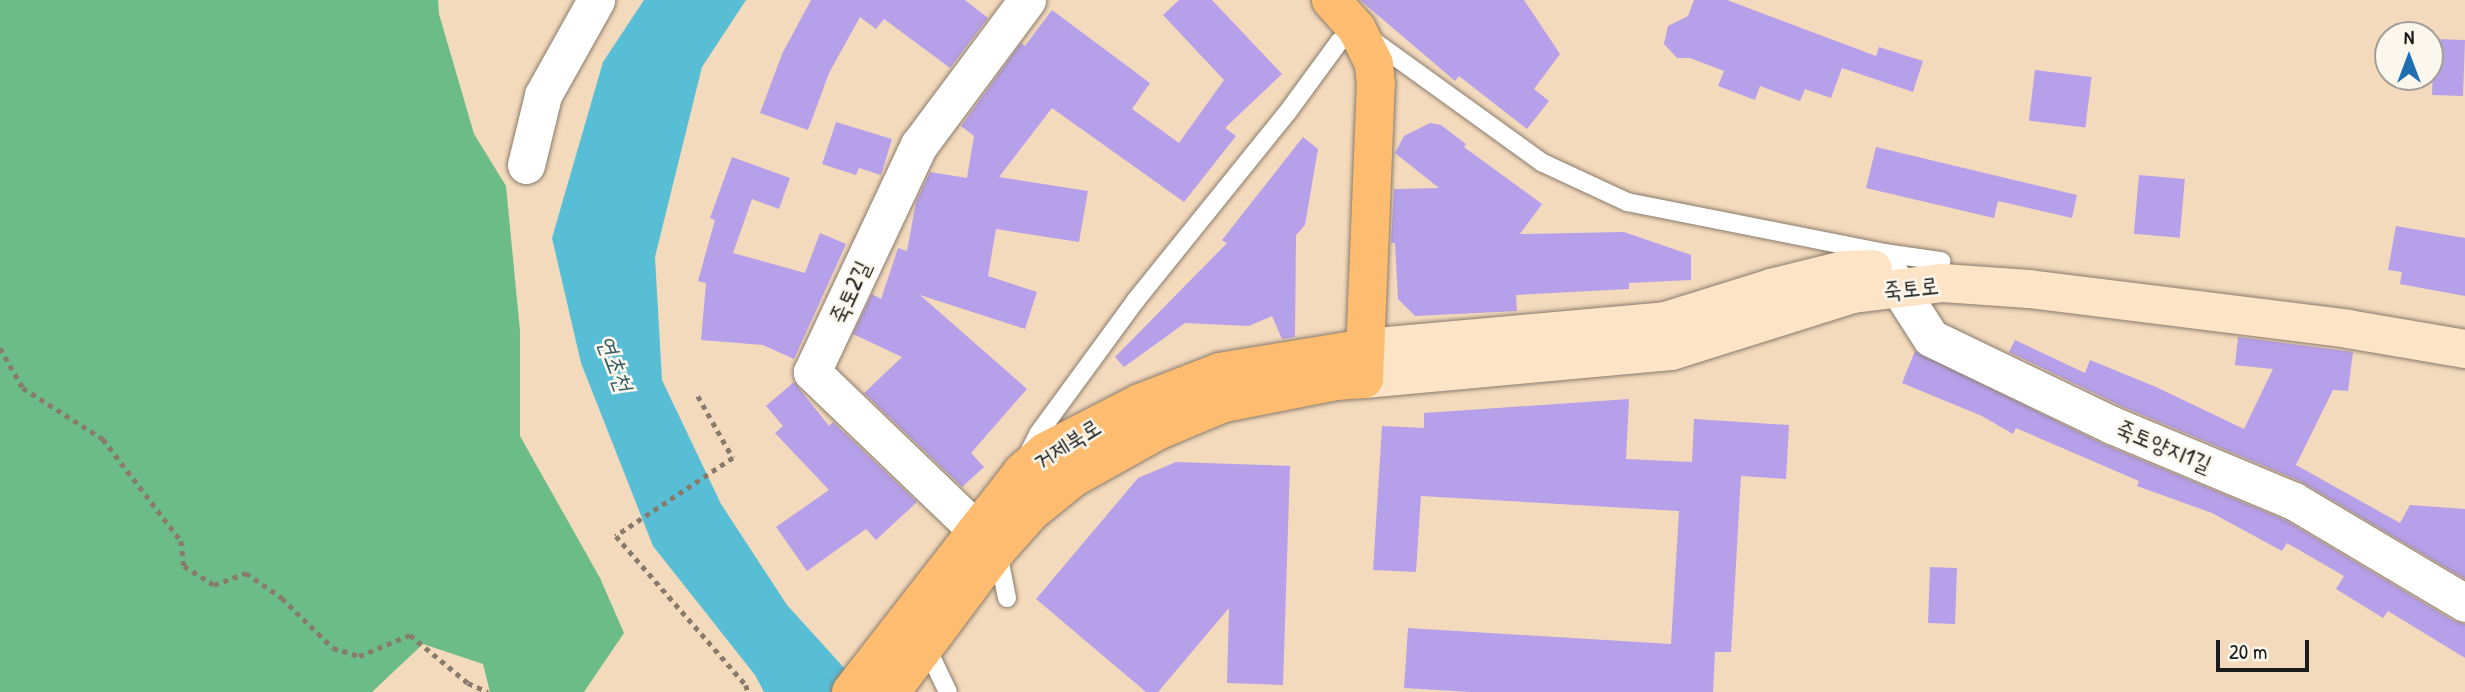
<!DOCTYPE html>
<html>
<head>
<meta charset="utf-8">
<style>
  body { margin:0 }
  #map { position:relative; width:2465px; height:692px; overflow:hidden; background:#f4dabc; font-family:"Patrick Hand","Poor Story",sans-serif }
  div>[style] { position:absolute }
  .forest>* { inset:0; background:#6cbc87 }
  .water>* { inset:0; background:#58bed5 }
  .building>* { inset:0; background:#b6a0e9; transform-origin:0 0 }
  .path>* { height:4.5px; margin-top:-2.25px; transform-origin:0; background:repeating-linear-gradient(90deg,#887b6c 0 5px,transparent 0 10px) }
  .roads { filter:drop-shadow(0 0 2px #887b6c) drop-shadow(0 0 2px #887b6c) }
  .lane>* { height:18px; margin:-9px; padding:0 9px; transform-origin:9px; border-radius:9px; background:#fff }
  .street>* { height:37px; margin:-18.5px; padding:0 18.5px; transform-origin:18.5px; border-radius:18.5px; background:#fff }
  .secondary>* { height:38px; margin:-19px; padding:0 19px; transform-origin:19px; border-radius:19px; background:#fee4c6 }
  .primary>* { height:38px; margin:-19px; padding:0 19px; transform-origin:19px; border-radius:19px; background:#fdbc70 }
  span { translate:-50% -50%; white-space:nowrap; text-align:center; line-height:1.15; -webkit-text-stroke:5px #fbf7ec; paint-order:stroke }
  .street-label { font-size:23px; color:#1c1c1c }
  .water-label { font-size:24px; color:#345d66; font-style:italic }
  .north { position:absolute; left:2374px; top:21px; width:70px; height:70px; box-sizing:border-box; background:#fbf7ec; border:2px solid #a29f99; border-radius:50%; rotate:0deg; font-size:19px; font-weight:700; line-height:28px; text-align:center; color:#1c1c1c }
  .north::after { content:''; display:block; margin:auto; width:24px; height:32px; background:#1f6fb2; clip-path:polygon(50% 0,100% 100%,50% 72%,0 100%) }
  .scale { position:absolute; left:2216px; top:640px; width:93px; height:32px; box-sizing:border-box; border:4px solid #1c1c1c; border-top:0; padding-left:9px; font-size:21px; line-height:24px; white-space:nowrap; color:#1c1c1c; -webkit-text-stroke:5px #fbf7ec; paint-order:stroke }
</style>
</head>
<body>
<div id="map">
  <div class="forest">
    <div style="clip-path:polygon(0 0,438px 0,439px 14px,474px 134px,506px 186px,520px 331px,520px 436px,600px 578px,624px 633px,584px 692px,490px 692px,483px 664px,423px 644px,372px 692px,0 692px)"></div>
  </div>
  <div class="water">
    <div style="clip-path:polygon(644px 0,746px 0,702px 67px,655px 257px,662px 380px,721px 504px,787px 605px,866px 692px,764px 692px,755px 675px,653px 546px,581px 363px,552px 238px,603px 62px)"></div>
  </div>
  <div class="building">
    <div style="clip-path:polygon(811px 0,965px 0,988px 18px,950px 68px,884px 19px,876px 29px,860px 17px,829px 73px,808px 130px,760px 113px,782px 54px)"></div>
    <div style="clip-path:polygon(1179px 0,1212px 0,1282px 74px,1225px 128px,1236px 136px,1184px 202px,1052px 108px,999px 177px,1088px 191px,1079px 242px,996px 229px,988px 276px,1037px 292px,1025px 329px,920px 295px,1027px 389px,971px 453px,984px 467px,962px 487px,864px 393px,902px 357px,853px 334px,872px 294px,881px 299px,898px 248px,907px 251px,916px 202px,930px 172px,967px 178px,974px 136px,961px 126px,1021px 43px,1025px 46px,1052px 10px,1150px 83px,1132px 109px,1179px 143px,1224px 80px,1163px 15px)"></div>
    <div style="clip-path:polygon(1360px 0,1524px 0,1560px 54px,1534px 89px,1549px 101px,1527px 129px,1459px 76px,1455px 81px)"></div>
    <div style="clip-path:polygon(1694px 0,1727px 0,1876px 56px,1879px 47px,1923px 61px,1913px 92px,1842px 68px,1831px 98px,1805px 89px,1800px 101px,1760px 86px,1755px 100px,1718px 86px,1724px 71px,1690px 58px,1677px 58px,1664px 44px,1668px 26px,1688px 16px)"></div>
    <div style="left:2434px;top:39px;width:31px;height:56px;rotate:2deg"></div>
    <div style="left:2035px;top:70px;width:57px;height:51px;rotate:7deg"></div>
    <div style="clip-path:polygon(836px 122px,892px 139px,881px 175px,859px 168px,856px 175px,822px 164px)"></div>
    <div style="clip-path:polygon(1430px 123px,1441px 125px,1466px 144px,1464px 147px,1542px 204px,1520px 234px,1624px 232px,1691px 255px,1691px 280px,1629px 283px,1629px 289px,1516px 295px,1517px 311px,1415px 316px,1398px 299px,1395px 243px,1391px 243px,1394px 189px,1439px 188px,1395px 153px,1404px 136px)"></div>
    <div style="clip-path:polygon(1303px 137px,1318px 149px,1305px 225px,1296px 235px,1295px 337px,1282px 339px,1272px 316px,1249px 326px,1185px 323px,1124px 367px,1115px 357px,1227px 243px,1222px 240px)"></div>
    <div style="clip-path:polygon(1876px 147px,2077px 195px,2072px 218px,1998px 201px,1994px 218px,1866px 188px)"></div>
    <div style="clip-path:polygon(732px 157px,790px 178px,779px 209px,752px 199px,733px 253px,805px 273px,820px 233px,846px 244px,794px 359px,763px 345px,701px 340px,706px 283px,698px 281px,715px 220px,710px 218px)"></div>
    <div style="left:2139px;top:175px;width:46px;height:59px;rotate:5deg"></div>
    <div style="clip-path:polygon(2396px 226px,2465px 238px,2465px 296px,2400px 284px,2402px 272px,2388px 270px)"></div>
    <div style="clip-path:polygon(2238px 337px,2353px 352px,2348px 391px,2333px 390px,2296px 465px,2400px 523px,2410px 505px,2465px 509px,2465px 579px,2302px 482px,2121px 406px,2009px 352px,2015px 340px,2085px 373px,2090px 360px,2156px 387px,2244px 429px,2273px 369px,2235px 365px)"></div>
    <div style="clip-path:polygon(1915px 351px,2103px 444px,2285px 520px,2454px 621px,2465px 624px,2465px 658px,2388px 611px,2383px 618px,2336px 589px,2344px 576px,2287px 543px,2282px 551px,2212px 513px,2137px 486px,2139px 481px,2016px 428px,2013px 434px,1982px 416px,1902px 383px)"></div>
    <div style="clip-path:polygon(794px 382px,829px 426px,833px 422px,917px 502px,876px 540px,866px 529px,807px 571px,776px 527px,829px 490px,775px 433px,783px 426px,766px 406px)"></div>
    <div style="clip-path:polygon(1629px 399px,1626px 459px,1692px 462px,1694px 419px,1789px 425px,1786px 479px,1741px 476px,1731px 652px,1715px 652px,1713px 692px,1471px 692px,1404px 688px,1408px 628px,1671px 644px,1679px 511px,1421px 496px,1416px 572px,1373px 570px,1382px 426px,1424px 428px,1424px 413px)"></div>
    <div style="clip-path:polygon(1176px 462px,1290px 466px,1283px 685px,1227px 683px,1229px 608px,1158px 692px,1146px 692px,1036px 599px,1138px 478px)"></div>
    <div style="left:1930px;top:567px;width:27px;height:56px;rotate:2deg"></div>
  </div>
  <div class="path">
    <div style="left:0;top:348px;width:46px;rotate:60.1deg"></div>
    <div style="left:23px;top:388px;width:95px;rotate:32.5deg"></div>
    <div style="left:103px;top:439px;width:128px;rotate:52.6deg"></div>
    <div style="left:181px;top:541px;width:25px;rotate:83deg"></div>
    <div style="left:184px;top:566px;width:36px;rotate:32deg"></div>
    <div style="left:214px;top:585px;width:34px;rotate:-21deg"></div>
    <div style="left:246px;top:573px;width:44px;rotate:34.8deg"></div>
    <div style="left:282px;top:598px;width:71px;rotate:44.4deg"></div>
    <div style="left:333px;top:648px;width:27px;rotate:17deg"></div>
    <div style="left:359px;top:656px;width:55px;rotate:-22.4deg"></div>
    <div style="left:410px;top:635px;width:75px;rotate:39.6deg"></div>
    <div style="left:468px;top:683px;width:22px;rotate:24deg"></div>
    <div style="left:698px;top:396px;width:71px;rotate:60.6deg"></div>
    <div style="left:733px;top:458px;width:141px;rotate:146.3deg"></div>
    <div style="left:616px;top:536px;width:198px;rotate:48.9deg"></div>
    <div style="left:746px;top:685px;width:7px;rotate:74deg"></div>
  </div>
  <div class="roads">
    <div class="lane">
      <div style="left:1027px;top:456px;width:25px;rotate:-63deg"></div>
      <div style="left:1038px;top:434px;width:166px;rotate:-53.8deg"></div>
      <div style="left:1136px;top:300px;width:240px;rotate:-51.1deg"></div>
      <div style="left:1287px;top:113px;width:88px;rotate:-53.8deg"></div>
      <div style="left:1339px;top:42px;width:22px;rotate:-36deg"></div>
      <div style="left:1357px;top:29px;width:229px;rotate:35.8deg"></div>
      <div style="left:1543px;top:163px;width:93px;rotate:24.9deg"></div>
      <div style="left:1627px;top:202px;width:262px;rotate:11.2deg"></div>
      <div style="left:1884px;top:253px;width:58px;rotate:8deg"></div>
      <div style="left:998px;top:553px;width:46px;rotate:78.7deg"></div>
      <div style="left:925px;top:644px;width:53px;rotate:64.4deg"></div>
    </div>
    <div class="street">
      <div style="left:526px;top:165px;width:72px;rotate:-76.3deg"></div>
      <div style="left:543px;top:95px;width:109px;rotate:-60.8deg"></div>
      <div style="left:1886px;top:268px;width:83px;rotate:57.3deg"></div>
      <div style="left:1931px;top:338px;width:201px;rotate:25.7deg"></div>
      <div style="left:2112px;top:425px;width:197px;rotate:22.7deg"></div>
      <div style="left:2294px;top:501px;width:199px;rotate:30.8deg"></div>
      <div style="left:997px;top:550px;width:257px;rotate:-136.1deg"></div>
      <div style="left:812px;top:372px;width:251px;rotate:-64.8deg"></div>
      <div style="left:919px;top:145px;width:181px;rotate:-53.3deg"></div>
    </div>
    <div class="secondary">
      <div style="left:1365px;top:348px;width:302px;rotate:-5.1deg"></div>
      <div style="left:1666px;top:321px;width:110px;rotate:-17.4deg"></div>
      <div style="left:1771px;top:288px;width:74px;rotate:-14deg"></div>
      <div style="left:1843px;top:270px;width:30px;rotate:-2deg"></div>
      <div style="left:1364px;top:379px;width:308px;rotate:-5.2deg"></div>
      <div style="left:1671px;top:351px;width:191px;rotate:-17.4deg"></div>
      <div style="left:1853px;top:294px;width:91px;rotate:-7deg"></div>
      <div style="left:1943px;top:283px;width:86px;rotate:4deg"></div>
      <div style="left:2029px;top:289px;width:321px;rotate:7.1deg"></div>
      <div style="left:2348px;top:329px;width:119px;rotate:9.7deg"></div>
    </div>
    <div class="primary">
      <div style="left:851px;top:692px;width:279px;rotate:-52.1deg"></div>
      <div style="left:1022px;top:472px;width:30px;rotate:-41deg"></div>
      <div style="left:1045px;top:452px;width:107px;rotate:-27.3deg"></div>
      <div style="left:1140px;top:403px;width:86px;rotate:-21.2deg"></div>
      <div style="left:1220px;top:372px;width:147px;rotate:-9.4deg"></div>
      <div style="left:891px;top:692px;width:177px;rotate:-53.3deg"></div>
      <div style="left:997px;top:550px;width:51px;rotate:-48.2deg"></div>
      <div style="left:1031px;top:512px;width:54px;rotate:-39deg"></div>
      <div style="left:1073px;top:478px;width:96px;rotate:-29.2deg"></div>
      <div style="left:1157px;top:431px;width:73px;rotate:-22.7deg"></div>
      <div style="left:1224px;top:403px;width:114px;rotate:-11.1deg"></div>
      <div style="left:1336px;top:381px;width:28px;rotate:-4deg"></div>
      <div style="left:1364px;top:379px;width:295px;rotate:-87.7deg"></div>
      <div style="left:1376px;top:84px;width:20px;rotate:-96deg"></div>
      <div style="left:1374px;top:64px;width:39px;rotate:-116deg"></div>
      <div style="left:1357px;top:29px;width:39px;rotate:-132deg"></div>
    </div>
  </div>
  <div class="street-label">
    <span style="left:1911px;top:288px;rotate:-6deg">죽토로</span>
    <span style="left:850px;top:292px;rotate:-65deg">죽토2길</span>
    <span style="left:1067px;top:444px;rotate:-32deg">거제북로</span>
    <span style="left:2164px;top:446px;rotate:23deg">죽토양지1길</span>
  </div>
  <div class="water-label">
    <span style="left:615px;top:363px;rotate:69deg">연초천</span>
  </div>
  <div class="north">N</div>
  <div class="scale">20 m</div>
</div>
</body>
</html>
